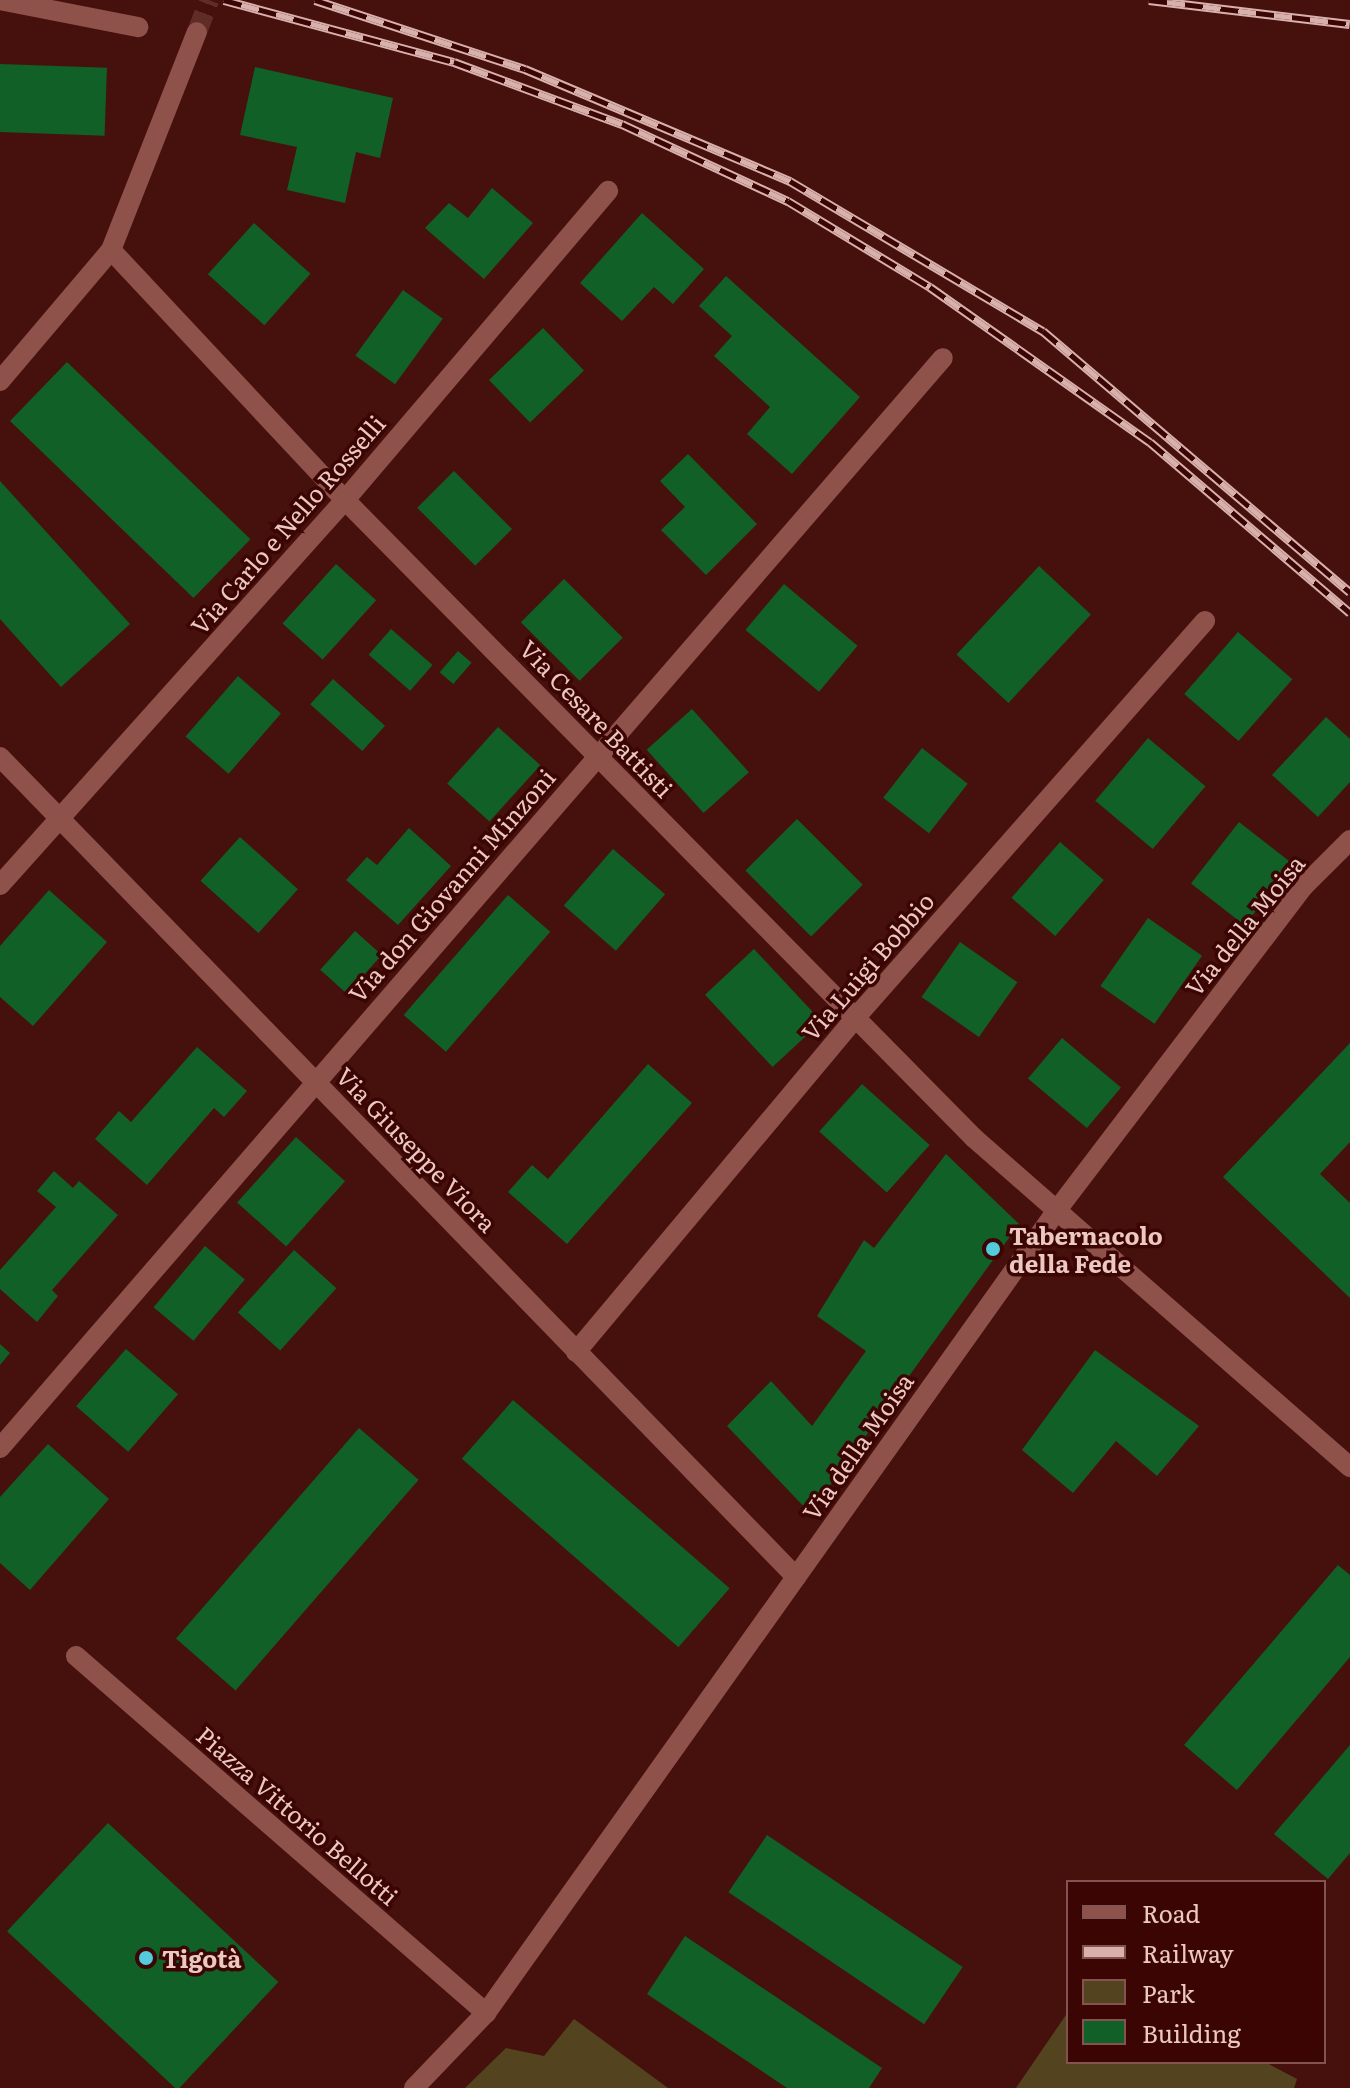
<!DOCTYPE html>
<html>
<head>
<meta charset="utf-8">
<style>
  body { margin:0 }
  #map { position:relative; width:1350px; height:2088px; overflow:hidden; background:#46110d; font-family:Literata,serif }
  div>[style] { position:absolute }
  .green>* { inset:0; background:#53441f }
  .building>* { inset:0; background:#106027; transform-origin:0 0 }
  .tertiary-tunnel>* { height:20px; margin-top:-10px; transform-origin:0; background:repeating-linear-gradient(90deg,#5f2c28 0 20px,transparent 0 30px) }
  .minor>* { height:20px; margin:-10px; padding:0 10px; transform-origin:10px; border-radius:10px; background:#8f524b }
  .tertiary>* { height:20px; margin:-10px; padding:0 10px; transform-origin:10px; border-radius:10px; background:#8f524b }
  .rail>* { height:9px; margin-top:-4.5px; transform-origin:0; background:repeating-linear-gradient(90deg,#3b0504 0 18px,#d8b1ad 0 36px); box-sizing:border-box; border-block:2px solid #d8b1ad }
  .dots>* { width:22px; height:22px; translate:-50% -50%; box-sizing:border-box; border:4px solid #3b0504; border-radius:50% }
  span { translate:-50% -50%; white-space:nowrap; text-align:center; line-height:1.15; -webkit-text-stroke:7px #3b0504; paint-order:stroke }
  .street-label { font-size:24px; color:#ecc8c3 }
  .poi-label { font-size:24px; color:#ecc8c3; font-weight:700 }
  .left { translate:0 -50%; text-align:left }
  .legend { position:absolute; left:1066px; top:1880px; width:260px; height:184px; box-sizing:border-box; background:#3b0504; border:2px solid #825350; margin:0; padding:10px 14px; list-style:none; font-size:24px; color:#ecc8c3 }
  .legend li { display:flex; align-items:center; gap:16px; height:40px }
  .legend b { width:40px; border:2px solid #825350 }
</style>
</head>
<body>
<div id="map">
  <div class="green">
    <div style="clip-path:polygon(1068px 2012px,1068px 2062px,1265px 2062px,1297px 2079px,1294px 2088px,1016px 2088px)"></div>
    <div style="clip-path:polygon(574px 2019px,668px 2088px,465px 2088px,506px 2048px,544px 2056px)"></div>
  </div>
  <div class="building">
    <div style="left:0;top:64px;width:107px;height:68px;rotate:2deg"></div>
    <div style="clip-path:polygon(255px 67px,393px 98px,380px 158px,356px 152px,345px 203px,287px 190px,297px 147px,240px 135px)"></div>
    <div style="clip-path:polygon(492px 188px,533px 223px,484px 279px,425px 228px,449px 203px,468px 218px)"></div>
    <div style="clip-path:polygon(642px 213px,704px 269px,673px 304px,654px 287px,622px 321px,580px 283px)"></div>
    <div style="left:254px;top:223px;width:76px;height:69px;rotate:42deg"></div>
    <div style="clip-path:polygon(726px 276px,860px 397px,792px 474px,747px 434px,770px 407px,714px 356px,732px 336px,699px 306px)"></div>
    <div style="left:403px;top:290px;width:49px;height:81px;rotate:36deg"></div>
    <div style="left:543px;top:328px;width:59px;height:75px;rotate:46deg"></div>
    <div style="left:67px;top:362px;width:255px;height:82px;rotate:44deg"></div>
    <div style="clip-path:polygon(688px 454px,757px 524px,706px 575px,661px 530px,685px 507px,660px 481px)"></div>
    <div style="left:454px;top:471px;width:82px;height:52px;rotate:45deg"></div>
    <div style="clip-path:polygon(0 481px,130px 624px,61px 687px,0 619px)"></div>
    <div style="left:336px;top:564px;width:54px;height:80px;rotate:42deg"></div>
    <div style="left:1039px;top:566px;width:71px;height:121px;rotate:43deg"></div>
    <div style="left:564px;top:579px;width:83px;height:61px;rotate:45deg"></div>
    <div style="left:784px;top:584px;width:96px;height:60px;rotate:40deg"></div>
    <div style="left:391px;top:629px;width:55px;height:34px;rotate:41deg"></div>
    <div style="left:1238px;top:632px;width:72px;height:82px;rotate:41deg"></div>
    <div style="left:458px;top:651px;width:18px;height:28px;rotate:41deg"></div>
    <div style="left:238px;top:676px;width:57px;height:80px;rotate:41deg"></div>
    <div style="left:333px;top:679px;width:70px;height:34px;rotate:42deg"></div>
    <div style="left:692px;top:709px;width:85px;height:61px;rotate:48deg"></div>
    <div style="clip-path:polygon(1326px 717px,1350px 739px,1350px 782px,1318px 817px,1272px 775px)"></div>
    <div style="left:498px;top:727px;width:57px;height:76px;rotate:42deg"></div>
    <div style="left:1148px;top:738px;width:75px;height:82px;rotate:40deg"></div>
    <div style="left:922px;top:748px;width:58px;height:63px;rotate:38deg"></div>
    <div style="left:797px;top:819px;width:93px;height:73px;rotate:45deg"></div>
    <div style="left:1239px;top:822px;width:68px;height:78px;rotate:38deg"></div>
    <div style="clip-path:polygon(409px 828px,451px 866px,398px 925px,346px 880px,367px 857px,377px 865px)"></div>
    <div style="left:240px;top:837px;width:78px;height:59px;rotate:42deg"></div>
    <div style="left:1060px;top:842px;width:58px;height:74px;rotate:41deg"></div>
    <div style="left:613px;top:849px;width:69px;height:75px;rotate:41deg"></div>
    <div style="clip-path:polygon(49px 890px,107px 942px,33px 1026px,0 997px,0 946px)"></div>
    <div style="left:508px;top:895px;width:56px;height:159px;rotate:41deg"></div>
    <div style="left:1148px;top:918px;width:66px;height:83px;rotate:35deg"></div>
    <div style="left:355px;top:931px;width:36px;height:52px;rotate:42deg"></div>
    <div style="left:960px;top:942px;width:70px;height:67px;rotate:35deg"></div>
    <div style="left:754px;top:949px;width:99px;height:67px;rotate:47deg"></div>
    <div style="left:1062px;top:1038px;width:77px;height:53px;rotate:40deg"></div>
    <div style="clip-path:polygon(1350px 1043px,1350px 1142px,1320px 1174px,1350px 1203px,1350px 1298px,1223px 1177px)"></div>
    <div style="clip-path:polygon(197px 1047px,247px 1091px,224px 1117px,214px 1108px,147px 1185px,95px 1139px,119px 1111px,131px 1122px)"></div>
    <div style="clip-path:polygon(648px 1064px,692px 1103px,567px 1244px,508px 1192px,532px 1165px,548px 1179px)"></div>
    <div style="left:862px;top:1084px;width:91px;height:64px;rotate:42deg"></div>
    <div style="left:296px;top:1137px;width:66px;height:88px;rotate:42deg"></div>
    <div style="clip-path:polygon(946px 1154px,1019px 1224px,810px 1513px,727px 1426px,771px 1381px,812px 1426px,866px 1351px,817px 1316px,864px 1240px,874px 1248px)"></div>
    <div style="clip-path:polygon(54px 1171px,73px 1188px,79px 1181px,118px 1215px,52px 1290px,58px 1296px,37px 1322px,0 1289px,0 1270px,56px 1207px,37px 1191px)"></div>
    <div style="left:205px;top:1246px;width:52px;height:80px;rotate:40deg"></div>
    <div style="left:294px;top:1250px;width:57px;height:84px;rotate:42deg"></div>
    <div style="clip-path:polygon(0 1344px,10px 1353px,0 1365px)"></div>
    <div style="left:126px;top:1349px;width:69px;height:76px;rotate:41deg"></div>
    <div style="clip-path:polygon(1095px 1350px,1199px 1426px,1157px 1476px,1116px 1441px,1073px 1493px,1022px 1450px)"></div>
    <div style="left:513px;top:1400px;width:287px;height:78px;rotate:41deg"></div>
    <div style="left:359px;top:1428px;width:79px;height:279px;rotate:41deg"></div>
    <div style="clip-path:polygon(48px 1444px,109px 1499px,30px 1590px,0 1563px,0 1497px)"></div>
    <div style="clip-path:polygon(1338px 1565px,1350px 1575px,1350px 1657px,1237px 1790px,1184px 1745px)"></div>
    <div style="clip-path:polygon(1350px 1745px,1350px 1853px,1328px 1879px,1274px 1834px)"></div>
    <div style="left:108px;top:1823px;width:233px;height:148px;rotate:43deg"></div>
    <div style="left:767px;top:1835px;width:236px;height:69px;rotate:34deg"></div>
    <div style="clip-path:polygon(685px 1936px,882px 2068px,869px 2088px,787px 2088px,647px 1994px)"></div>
  </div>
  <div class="tertiary-tunnel">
    <div style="left:197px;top:32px;width:34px;rotate:-69deg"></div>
  </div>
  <div class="minor">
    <div style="left:0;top:0;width:141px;rotate:11.1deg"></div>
    <div style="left:111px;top:250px;width:342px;rotate:46.9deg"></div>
    <div style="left:345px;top:500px;width:896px;rotate:45.41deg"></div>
    <div style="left:974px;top:1138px;width:500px;rotate:41.2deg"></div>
    <div style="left:0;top:757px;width:1143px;rotate:45.85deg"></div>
    <div style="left:0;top:885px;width:517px;rotate:-48.14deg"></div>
    <div style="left:345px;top:500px;width:406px;rotate:-49.6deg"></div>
    <div style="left:576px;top:1352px;width:437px;rotate:-50.1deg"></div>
    <div style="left:856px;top:1017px;width:528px;rotate:-48.61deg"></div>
    <div style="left:0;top:1448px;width:1441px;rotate:-49.14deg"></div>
    <div style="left:76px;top:1656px;width:544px;rotate:41.05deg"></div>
    <div style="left:414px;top:2088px;width:104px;rotate:-46.2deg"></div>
    <div style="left:486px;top:2013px;width:985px;rotate:-54.58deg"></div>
    <div style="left:1057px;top:1210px;width:407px;rotate:-52.7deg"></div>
    <div style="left:1304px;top:886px;width:65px;rotate:-45deg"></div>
  </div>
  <div class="tertiary">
    <div style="left:0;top:381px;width:172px;rotate:-49.7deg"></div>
    <div style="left:111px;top:250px;width:234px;rotate:-68.5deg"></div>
  </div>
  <div class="rail">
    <div style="left:224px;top:0;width:238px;rotate:15.1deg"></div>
    <div style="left:454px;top:62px;width:179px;rotate:20.3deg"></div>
    <div style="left:622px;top:124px;width:183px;rotate:24.9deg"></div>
    <div style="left:788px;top:201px;width:166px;rotate:31.2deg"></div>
    <div style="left:930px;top:287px;width:269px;rotate:35.2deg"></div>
    <div style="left:1150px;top:442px;width:263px;rotate:40.5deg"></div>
    <div style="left:315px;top:0;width:221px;rotate:18.2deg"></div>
    <div style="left:525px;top:69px;width:288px;rotate:22.9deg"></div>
    <div style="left:790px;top:181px;width:294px;rotate:30.7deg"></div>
    <div style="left:1043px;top:331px;width:403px;rotate:40.4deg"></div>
    <div style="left:1149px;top:0;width:202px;rotate:6.8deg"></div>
  </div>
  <div class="dots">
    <div style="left:993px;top:1249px;background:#53cbdb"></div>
    <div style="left:146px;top:1958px;background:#53cbdb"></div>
  </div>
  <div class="street-label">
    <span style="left:287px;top:524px;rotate:-49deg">Via Carlo e Nello Rosselli</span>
    <span style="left:597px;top:718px;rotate:46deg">Via Cesare Battisti</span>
    <span style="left:451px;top:885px;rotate:-49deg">Via don Giovanni Minzoni</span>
    <span style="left:1244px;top:925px;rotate:-51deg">Via della Moisa</span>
    <span style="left:867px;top:966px;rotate:-49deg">Via Luigi Bobbio</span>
    <span style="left:417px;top:1149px;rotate:46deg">Via Giuseppe Viora</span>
    <span style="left:857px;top:1446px;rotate:-55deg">Via della Moisa</span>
    <span style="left:298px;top:1815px;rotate:41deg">Piazza Vittorio Bellotti</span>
  </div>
  <div class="poi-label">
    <span class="left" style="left:1009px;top:1249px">Tabernacolo<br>della Fede</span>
    <span class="left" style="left:162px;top:1958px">Tigotà</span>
  </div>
  <ul class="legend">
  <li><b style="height:10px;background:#8f524b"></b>Road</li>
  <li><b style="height:10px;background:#d8b1ad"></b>Railway</li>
  <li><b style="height:22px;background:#53441f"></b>Park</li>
  <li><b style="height:22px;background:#106027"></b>Building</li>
  </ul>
</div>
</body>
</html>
